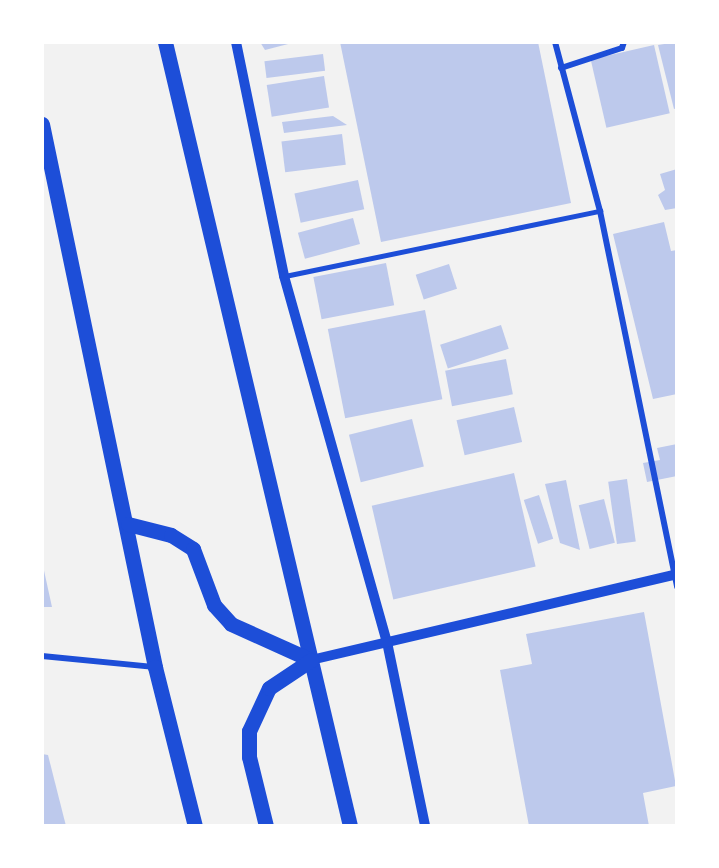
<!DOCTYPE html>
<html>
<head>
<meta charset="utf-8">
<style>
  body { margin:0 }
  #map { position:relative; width:719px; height:868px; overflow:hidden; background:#f2f2f2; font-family:"Noto Sans",sans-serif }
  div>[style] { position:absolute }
  .building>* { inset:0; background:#bdc9ec; transform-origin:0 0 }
  .service>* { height:4.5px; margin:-2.25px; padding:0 2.25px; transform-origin:2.25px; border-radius:2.25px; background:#1d4ed8 }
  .minor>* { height:6px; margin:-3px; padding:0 3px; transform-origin:3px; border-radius:3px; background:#1d4ed8 }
  .tertiary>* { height:10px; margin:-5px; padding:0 5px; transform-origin:5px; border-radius:5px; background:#1d4ed8 }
  .primary>* { height:15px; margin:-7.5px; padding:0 7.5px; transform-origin:7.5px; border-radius:7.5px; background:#1d4ed8 }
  span { translate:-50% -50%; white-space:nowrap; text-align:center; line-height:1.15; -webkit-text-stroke:6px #fff; paint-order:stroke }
  .frame { position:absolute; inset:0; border:44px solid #fff; pointer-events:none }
</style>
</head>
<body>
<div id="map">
  <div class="building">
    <div style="clip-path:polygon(260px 42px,292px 42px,292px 43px,265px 50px)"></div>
    <div style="clip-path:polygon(340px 42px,538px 42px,571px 203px,381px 242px)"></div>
    <div style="clip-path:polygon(677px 42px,677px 108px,674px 109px,658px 45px)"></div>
    <div style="left:654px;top:45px;width:70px;height:65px;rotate:77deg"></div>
    <div style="left:323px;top:54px;width:17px;height:59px;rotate:83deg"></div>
    <div style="left:324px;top:76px;width:32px;height:58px;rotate:81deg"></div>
    <div style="clip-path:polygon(333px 116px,347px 125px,284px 133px,282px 122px)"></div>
    <div style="left:342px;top:134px;width:31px;height:61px;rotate:83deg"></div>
    <div style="clip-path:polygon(677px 169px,677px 208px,665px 210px,658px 195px,665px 190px,660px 174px)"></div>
    <div style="left:358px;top:180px;width:30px;height:65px;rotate:78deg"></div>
    <div style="left:353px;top:218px;width:27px;height:57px;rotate:75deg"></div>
    <div style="clip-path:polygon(664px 222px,671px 251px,677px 250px,677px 394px,653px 399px,613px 234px)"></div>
    <div style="left:386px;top:263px;width:43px;height:74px;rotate:79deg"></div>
    <div style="left:449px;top:264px;width:26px;height:35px;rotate:72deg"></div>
    <div style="left:425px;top:310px;width:91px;height:99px;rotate:79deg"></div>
    <div style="left:501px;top:325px;width:25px;height:64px;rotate:72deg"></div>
    <div style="left:506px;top:359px;width:36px;height:62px;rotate:79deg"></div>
    <div style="left:514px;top:407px;width:36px;height:59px;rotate:77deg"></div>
    <div style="left:412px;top:419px;width:49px;height:65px;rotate:76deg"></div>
    <div style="clip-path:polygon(677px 444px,677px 476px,647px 482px,643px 463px,660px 460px,657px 448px)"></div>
    <div style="left:514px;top:473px;width:96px;height:146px;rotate:77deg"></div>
    <div style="left:627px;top:479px;width:63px;height:19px;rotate:82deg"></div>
    <div style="clip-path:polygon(566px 480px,580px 550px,560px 543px,545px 484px)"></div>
    <div style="left:539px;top:495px;width:46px;height:16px;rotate:72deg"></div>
    <div style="left:604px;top:499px;width:45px;height:26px;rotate:76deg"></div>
    <div style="clip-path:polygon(42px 566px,43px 566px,52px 607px,42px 607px)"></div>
    <div style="clip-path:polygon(644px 612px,676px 786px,643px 793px,649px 826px,529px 826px,500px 670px,532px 664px,526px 634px)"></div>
    <div style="clip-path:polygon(42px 754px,48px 755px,66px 826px,42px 826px)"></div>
  </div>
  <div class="service">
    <div style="left:285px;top:276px;width:322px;rotate:-11.7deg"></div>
  </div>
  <div class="minor">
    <div style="left:555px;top:42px;width:175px;rotate:75.1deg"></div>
    <div style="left:600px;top:211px;width:384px;rotate:78.4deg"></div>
    <div style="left:561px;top:68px;width:64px;rotate:-18.2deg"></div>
    <div style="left:622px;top:48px;width:6px;rotate:-72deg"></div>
    <div style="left:42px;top:656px;width:114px;rotate:5.6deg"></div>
  </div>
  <div class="tertiary">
    <div style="left:236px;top:42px;width:239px;rotate:78.4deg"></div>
    <div style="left:284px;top:276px;width:380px;rotate:74.3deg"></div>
    <div style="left:387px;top:642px;width:188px;rotate:78.3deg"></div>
    <div style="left:311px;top:660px;width:376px;rotate:-13.2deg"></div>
  </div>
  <div class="primary">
    <div style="left:165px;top:42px;width:806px;rotate:76.72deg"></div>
    <div style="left:42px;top:124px;width:555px;rotate:78.24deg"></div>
    <div style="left:155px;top:667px;width:164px;rotate:75.9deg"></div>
    <div style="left:128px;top:524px;width:44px;rotate:14.3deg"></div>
    <div style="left:171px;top:535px;width:26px;rotate:32deg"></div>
    <div style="left:193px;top:549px;width:60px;rotate:69.4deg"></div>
    <div style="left:214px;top:605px;width:25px;rotate:48deg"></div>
    <div style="left:231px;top:624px;width:88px;rotate:24.2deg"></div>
    <div style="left:266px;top:826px;width:71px;rotate:-103.8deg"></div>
    <div style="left:249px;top:757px;width:26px;rotate:-90deg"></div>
    <div style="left:249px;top:731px;width:47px;rotate:-65.1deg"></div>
    <div style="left:269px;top:688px;width:50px;rotate:-33.7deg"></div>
  </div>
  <div class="frame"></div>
</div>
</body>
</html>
